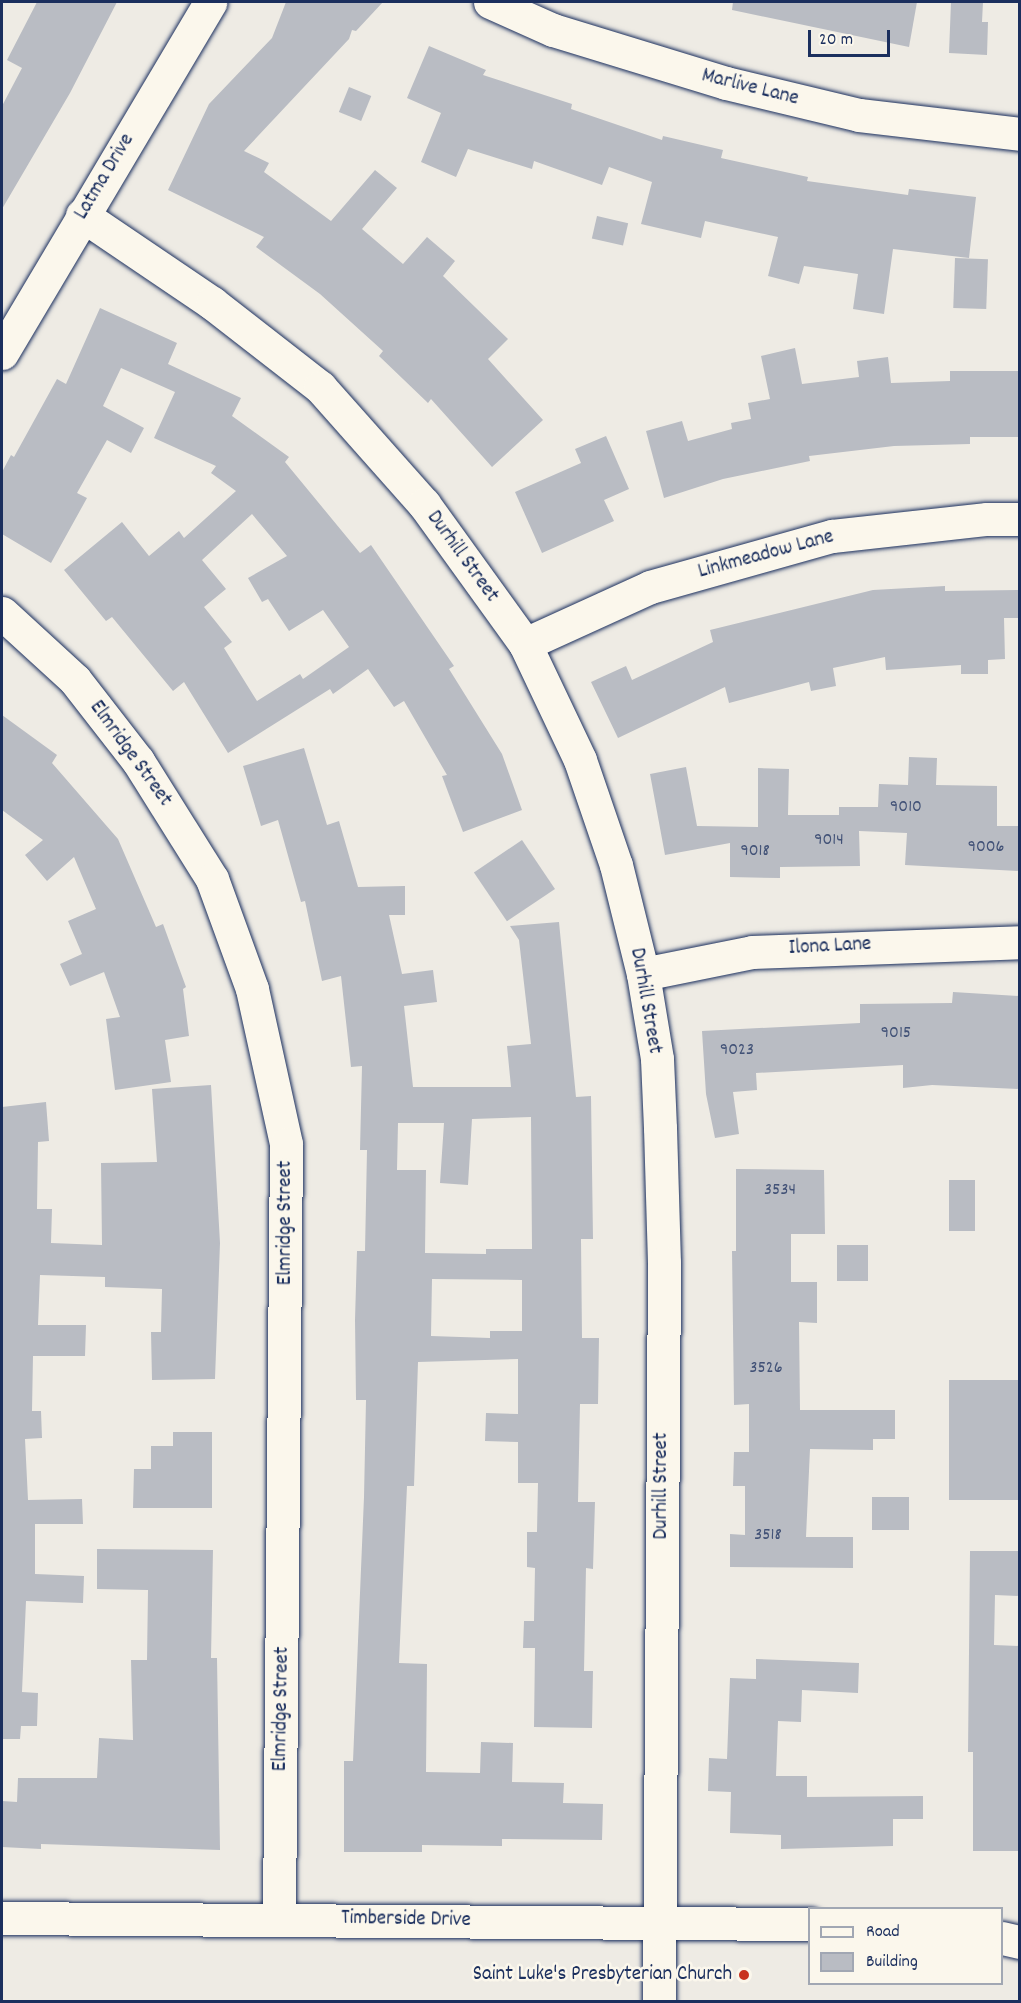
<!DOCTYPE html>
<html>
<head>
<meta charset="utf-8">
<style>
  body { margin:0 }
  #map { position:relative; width:1021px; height:2003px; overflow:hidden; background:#eeebe4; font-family:Dekko,sans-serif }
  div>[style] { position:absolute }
  .building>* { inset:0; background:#b9bcc3; transform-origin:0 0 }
  .roads { filter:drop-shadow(0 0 2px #1b2f5e) drop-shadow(0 0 2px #1b2f5e) }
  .street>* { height:33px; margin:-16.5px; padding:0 16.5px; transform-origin:16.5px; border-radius:16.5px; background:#fbf7ec }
  .dots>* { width:16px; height:16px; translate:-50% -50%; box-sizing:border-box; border:3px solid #fbf7ec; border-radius:50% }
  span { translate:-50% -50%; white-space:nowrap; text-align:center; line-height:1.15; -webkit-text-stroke:5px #fbf7ec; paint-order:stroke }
  .number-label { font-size:18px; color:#425277 }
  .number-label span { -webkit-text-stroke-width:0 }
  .street-label { font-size:21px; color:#1b2f5e }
  .poi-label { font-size:21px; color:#1b2f5e }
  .right { translate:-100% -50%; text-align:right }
  .frame { position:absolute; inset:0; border:3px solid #1b2f5e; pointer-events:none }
  .legend { position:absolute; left:808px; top:1907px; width:195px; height:78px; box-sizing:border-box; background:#fbf7ec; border:2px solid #a1a7b3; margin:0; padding:8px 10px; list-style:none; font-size:18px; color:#1b2f5e }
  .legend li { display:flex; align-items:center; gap:12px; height:30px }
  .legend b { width:30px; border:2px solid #a1a7b3 }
  .scale { position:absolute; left:808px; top:30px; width:82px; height:27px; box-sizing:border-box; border:3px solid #1b2f5e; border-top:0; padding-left:8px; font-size:18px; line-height:21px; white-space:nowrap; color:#1b2f5e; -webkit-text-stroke:4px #fbf7ec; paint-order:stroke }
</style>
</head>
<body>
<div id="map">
  <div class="building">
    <div style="clip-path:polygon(37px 2px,117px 2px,70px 93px,2px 209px,2px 106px,22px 68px,7px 60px)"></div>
    <div style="clip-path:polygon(286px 2px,383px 2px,356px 31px,352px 30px,349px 39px,244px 151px,269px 163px,264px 172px,331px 221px,375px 170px,397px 188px,362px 229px,403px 264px,427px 237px,455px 261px,443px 276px,508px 339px,488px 359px,543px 420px,492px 467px,431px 399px,428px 403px,379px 356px,383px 351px,320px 294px,256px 247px,264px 237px,168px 190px,209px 104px,272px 38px)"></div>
    <div style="clip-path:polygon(733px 2px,917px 2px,909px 47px,732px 10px)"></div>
    <div style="clip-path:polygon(951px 2px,983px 2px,982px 22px,988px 22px,987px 55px,949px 53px)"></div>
    <div style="clip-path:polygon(429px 46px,486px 70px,483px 75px,572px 104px,571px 109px,662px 140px,663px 136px,723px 150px,721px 158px,808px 177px,807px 181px,908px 195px,909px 189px,976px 197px,969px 258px,893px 249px,884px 314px,853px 309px,858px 274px,804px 266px,799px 284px,768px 276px,778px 237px,705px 221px,701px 238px,641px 224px,652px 182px,609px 167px,602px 185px,534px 161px,532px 169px,468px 149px,456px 177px,421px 162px,441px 113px,407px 98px)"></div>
    <div style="left:349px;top:87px;width:24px;height:27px;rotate:22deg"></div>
    <div style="left:597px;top:216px;width:32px;height:23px;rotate:13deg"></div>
    <div style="left:955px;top:258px;width:33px;height:50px;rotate:2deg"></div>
    <div style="clip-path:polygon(evenodd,100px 308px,177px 343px,168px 364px,241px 398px,232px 416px,289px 457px,285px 462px,360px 553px,371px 545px,454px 666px,449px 669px,502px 754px,522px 810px,463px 832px,442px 776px,447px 775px,404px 701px,394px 707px,368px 669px,333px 694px,330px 689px,228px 753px,184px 682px,173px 691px,112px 617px,106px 621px,64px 570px,122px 522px,149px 556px,179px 531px,184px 538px,236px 491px,211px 473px,216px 466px,154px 438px,175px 392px,121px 368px,103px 406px,144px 428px,131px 453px,107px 440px,77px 493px,87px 498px,51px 563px,2px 534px,2px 472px,11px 455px,14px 457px,57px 379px,66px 384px,100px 308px,252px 514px,287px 556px,248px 578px,262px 602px,268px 599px,289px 631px,323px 610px,349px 647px,303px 679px,300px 674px,257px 701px,224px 648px,232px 642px,204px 607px,226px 589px,202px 560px,252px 514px)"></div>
    <div style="clip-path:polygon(795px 348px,802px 384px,859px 377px,857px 361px,888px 357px,891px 383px,950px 381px,950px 371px,1020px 371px,1020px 437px,970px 437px,970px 444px,894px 446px,809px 456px,810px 461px,723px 479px,664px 498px,646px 431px,682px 421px,688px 441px,732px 429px,731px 423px,751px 419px,748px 403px,770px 399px,761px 356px)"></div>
    <div style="clip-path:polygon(606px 436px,629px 489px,604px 500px,614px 521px,542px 553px,515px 492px,581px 463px,575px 449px)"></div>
    <div style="clip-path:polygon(945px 586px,945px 591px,1020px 590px,1020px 618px,1004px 618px,1005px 659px,988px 660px,988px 674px,961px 674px,961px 665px,886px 670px,885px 657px,833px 668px,836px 686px,811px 691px,809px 682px,729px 703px,725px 687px,618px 738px,591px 682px,626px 666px,632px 680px,713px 642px,710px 630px,873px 590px)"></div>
    <div style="clip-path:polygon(2px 715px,57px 755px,52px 763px,118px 839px,156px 927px,163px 924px,186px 987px,183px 989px,189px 1036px,165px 1040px,171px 1082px,115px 1090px,106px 1019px,120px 1017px,104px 972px,70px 986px,60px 964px,82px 954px,68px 921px,96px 909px,74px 857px,47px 881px,25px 855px,43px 840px,2px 810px)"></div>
    <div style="clip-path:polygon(evenodd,304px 748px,327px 825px,339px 821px,358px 887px,405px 886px,405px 915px,389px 915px,402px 974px,433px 970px,437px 1002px,404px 1006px,413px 1087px,511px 1087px,507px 1046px,531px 1044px,519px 940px,510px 926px,559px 922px,576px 1097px,591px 1096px,593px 1239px,581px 1239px,582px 1338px,599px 1338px,598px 1404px,580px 1404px,578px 1502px,595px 1502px,593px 1569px,586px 1568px,584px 1671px,593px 1671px,592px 1728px,534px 1727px,535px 1648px,523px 1648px,524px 1621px,534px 1621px,535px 1568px,527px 1567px,527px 1532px,537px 1532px,538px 1483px,518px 1483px,518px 1442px,485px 1441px,486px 1413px,518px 1414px,518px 1359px,418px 1362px,414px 1486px,407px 1486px,399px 1663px,427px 1664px,426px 1772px,480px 1773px,481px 1742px,513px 1743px,512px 1782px,564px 1783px,563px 1803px,603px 1804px,602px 1840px,502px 1839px,502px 1846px,422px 1845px,422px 1852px,344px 1852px,344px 1761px,353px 1761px,364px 1497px,366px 1400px,356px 1400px,355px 1320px,357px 1251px,365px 1251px,367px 1150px,360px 1150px,362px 1066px,351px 1067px,341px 976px,322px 981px,305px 901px,301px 902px,278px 820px,261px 826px,243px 766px,304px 748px,531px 1117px,532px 1249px,486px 1249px,486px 1254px,425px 1253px,426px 1170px,397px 1170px,398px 1123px,444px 1123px,440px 1183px,468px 1185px,472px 1119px,531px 1117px,304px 748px,432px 1279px,522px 1280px,522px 1331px,490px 1331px,490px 1338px,431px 1336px,432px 1279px)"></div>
    <div style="clip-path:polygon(909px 757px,937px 758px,936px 785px,997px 786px,997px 826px,1020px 826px,1020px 871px,905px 865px,907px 833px,859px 831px,860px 866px,780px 867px,780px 878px,730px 877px,730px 843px,665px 855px,650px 774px,686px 767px,697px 826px,758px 827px,758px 768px,789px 769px,788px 815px,839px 815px,839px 807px,878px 807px,879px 784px,908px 785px)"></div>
    <div style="left:522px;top:840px;width:59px;height:58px;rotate:56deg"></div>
    <div style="clip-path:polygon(953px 992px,1020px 996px,1020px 1089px,932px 1085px,903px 1088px,903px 1065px,756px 1073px,757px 1090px,733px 1092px,739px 1134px,715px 1138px,706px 1094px,702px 1031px,860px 1023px,860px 1004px,952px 1003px)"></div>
    <div style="clip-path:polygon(211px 1085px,220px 1243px,215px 1379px,152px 1380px,151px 1332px,161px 1332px,162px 1289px,105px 1287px,105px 1277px,40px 1275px,38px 1325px,86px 1325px,85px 1356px,33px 1356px,32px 1411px,41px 1411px,42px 1438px,25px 1439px,28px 1500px,82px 1499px,83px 1524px,35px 1524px,35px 1574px,84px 1576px,83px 1603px,26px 1601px,22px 1692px,38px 1693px,37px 1726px,21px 1726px,20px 1739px,2px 1739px,2px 1107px,46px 1102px,49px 1141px,38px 1142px,37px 1209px,52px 1209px,51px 1243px,102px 1245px,101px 1163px,157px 1162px,152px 1089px)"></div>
    <div style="clip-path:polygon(736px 1169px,824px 1170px,825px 1234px,791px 1234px,791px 1282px,817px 1282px,817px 1323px,799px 1322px,800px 1410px,895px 1410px,895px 1439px,873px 1439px,873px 1450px,810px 1449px,806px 1537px,853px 1537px,853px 1568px,730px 1567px,730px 1534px,745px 1535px,745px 1486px,733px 1486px,734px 1452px,749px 1452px,749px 1404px,734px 1405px,732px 1251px,736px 1251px)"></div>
    <div style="left:949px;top:1180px;width:26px;height:51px"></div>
    <div style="left:837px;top:1245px;width:31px;height:36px"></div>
    <div style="left:949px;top:1380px;width:71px;height:120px"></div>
    <div style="clip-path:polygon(173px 1432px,212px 1432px,212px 1508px,133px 1508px,134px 1469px,151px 1469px,151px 1446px,173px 1446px)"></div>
    <div style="left:872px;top:1497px;width:37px;height:33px"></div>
    <div style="clip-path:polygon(97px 1549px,213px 1550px,211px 1658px,217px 1658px,220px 1850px,41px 1844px,41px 1849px,2px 1847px,2px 1801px,17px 1802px,18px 1778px,97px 1778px,99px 1738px,133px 1740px,131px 1660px,147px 1660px,148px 1590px,97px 1589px)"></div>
    <div style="clip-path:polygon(970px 1551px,1020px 1551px,1020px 1596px,995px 1595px,994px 1645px,1020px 1646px,1020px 1851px,973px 1851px,973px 1752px,968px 1752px)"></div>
    <div style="clip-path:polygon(756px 1659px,859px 1663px,858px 1693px,802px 1690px,801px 1722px,778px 1721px,776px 1776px,807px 1776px,807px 1797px,923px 1796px,923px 1819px,893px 1819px,893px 1846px,781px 1849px,781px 1835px,730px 1833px,731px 1792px,708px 1791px,709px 1758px,727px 1759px,730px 1678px,756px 1679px)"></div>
  </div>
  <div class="roads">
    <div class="street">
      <div style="left:490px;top:2px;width:69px;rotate:24deg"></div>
      <div style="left:553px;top:30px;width:181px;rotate:17deg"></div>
      <div style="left:726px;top:83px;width:137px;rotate:13.5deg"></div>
      <div style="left:859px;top:115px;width:162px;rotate:6.7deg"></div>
      <div style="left:82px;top:215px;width:157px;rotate:34.1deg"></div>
      <div style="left:212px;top:303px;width:137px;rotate:37.9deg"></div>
      <div style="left:320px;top:387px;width:157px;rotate:48.4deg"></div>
      <div style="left:424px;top:504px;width:173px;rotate:54.2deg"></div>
      <div style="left:525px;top:644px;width:128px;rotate:64.6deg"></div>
      <div style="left:580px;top:760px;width:111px;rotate:71.1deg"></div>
      <div style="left:616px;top:865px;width:112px;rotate:76.1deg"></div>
      <div style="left:643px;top:974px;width:86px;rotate:80.6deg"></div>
      <div style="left:657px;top:1059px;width:69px;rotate:87.5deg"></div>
      <div style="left:660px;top:1128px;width:135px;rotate:88.3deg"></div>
      <div style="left:664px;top:1263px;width:739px;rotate:90.39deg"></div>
      <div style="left:2px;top:353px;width:408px;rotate:-59.3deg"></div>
      <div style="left:2px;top:613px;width:99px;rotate:42.5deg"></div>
      <div style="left:75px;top:680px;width:103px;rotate:52.1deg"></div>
      <div style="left:138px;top:761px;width:139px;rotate:57.9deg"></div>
      <div style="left:212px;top:879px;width:117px;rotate:70deg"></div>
      <div style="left:252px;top:989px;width:159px;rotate:77.6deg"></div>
      <div style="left:286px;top:1144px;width:774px;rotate:90.52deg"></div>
      <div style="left:525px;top:644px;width:137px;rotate:-24.5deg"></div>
      <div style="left:650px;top:587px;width:189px;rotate:-15.7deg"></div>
      <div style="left:832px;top:536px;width:156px;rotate:-6.3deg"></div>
      <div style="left:987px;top:519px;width:33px"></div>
      <div style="left:643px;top:974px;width:111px;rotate:-11.4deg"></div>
      <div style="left:752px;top:952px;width:268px;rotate:-2.1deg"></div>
      <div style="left:2px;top:1918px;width:808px;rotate:0.43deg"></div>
      <div style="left:1002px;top:1938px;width:18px;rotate:13deg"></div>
    </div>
  </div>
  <div class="dots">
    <div style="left:744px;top:1975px;background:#c8321e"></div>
  </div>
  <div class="number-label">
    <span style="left:906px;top:808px">9010</span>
    <span style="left:829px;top:841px">9014</span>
    <span style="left:986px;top:848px">9006</span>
    <span style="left:755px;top:852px">9018</span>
    <span style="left:896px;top:1034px">9015</span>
    <span style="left:737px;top:1051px">9023</span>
    <span style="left:780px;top:1191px">3534</span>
    <span style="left:766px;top:1369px">3526</span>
    <span style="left:768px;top:1536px">3518</span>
  </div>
  <div class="street-label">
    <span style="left:750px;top:88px;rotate:14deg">Marlive Lane</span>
    <span style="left:105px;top:177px;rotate:-59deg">Latma Drive</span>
    <span style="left:766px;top:555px;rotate:-15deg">Linkmeadow Lane</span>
    <span style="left:462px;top:557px;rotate:54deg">Durhill Street</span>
    <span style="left:130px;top:754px;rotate:54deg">Elmridge Street</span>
    <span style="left:830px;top:947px;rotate:-3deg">Ilona Lane</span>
    <span style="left:645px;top:1001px;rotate:80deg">Durhill Street</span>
    <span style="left:286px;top:1223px;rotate:-90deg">Elmridge Street</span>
    <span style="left:662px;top:1486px;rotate:-90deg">Durhill Street</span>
    <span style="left:282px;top:1709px;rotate:-89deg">Elmridge Street</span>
    <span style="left:406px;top:1920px;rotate:1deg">Timberside Drive</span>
  </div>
  <div class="poi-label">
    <span class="right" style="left:732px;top:1975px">Saint Luke's Presbyterian Church</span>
  </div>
  <div class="frame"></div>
  <ul class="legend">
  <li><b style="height:8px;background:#fbf7ec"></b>Road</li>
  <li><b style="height:16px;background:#b9bcc3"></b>Building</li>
  </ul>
  <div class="scale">20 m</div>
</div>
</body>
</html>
